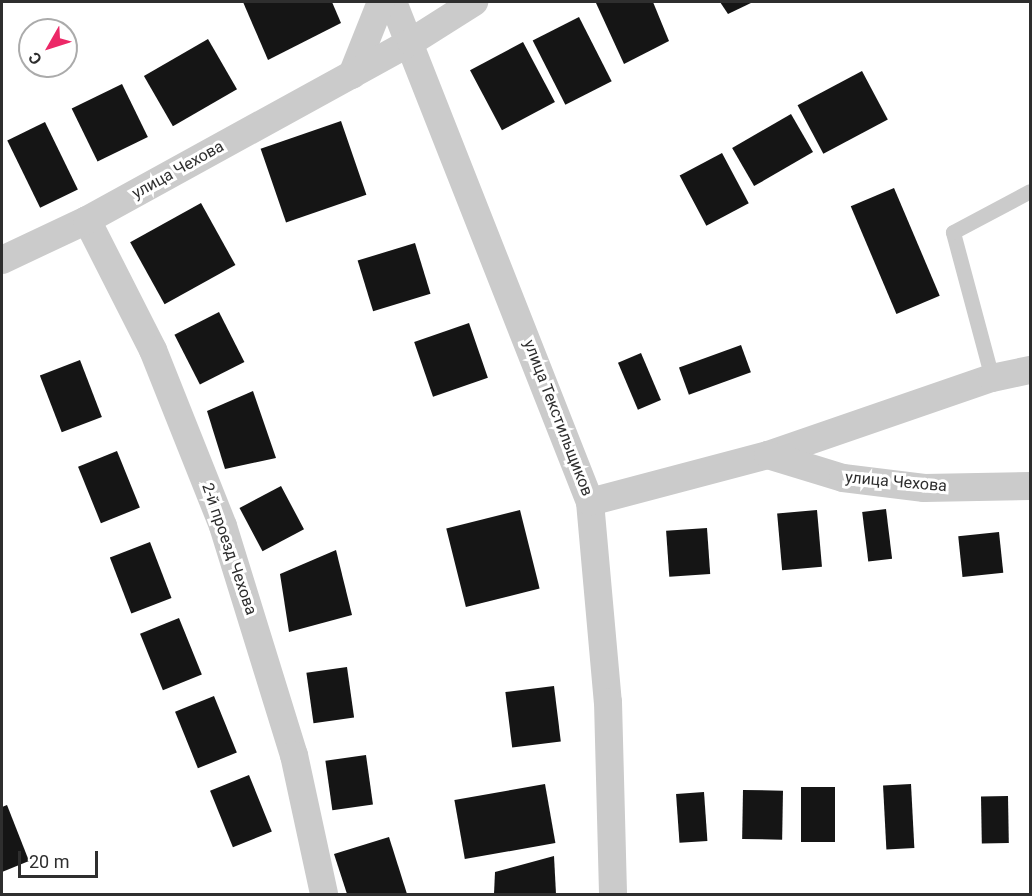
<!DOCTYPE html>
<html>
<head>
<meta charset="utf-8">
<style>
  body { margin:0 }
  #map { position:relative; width:1032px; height:896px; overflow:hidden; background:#fff; font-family:Roboto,sans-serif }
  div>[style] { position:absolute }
  .building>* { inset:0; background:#151515; transform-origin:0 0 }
  .lane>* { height:15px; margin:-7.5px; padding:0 7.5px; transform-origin:7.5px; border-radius:7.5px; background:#cbcbcb }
  .street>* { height:28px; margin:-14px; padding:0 14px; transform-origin:14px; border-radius:14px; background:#cbcbcb }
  span { translate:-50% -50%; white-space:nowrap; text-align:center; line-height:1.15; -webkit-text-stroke:6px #fff; paint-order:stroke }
  .street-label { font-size:16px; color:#2e2e2e }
  .frame { position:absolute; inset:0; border:3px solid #2e2e2e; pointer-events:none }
  .north { position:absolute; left:18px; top:18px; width:60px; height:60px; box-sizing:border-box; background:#fff; border:2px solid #ababab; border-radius:50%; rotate:231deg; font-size:16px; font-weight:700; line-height:24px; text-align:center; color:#2e2e2e }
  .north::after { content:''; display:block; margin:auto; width:21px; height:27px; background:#ec2867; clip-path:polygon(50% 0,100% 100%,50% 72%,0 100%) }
  .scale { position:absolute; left:18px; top:851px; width:80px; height:27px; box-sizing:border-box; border:3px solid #2e2e2e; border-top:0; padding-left:8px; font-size:18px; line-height:21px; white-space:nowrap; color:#2e2e2e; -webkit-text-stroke:4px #fff; paint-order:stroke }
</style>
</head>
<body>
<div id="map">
  <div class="building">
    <div style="clip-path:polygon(243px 2px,332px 2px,341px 23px,268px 60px)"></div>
    <div style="clip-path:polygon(653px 2px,669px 41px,624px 64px,596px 3px)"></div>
    <div style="clip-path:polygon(720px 2px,753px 2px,728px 14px)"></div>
    <div style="left:579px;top:17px;width:72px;height:52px;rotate:63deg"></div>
    <div style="left:208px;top:39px;width:58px;height:74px;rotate:60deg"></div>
    <div style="left:523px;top:42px;width:68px;height:60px;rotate:62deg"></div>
    <div style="left:862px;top:71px;width:55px;height:73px;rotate:62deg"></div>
    <div style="left:122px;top:84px;width:59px;height:56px;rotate:64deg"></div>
    <div style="left:791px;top:114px;width:44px;height:68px;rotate:60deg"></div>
    <div style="left:341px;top:121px;width:78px;height:85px;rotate:71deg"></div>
    <div style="left:45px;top:122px;width:75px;height:42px;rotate:64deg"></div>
    <div style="left:722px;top:153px;width:57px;height:48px;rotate:62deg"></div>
    <div style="left:894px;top:188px;width:117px;height:47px;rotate:67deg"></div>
    <div style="left:201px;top:203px;width:71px;height:81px;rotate:61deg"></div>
    <div style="left:415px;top:243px;width:53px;height:60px;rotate:73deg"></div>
    <div style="left:219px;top:312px;width:56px;height:50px;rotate:63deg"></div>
    <div style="left:469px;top:323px;width:58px;height:58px;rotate:71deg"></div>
    <div style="left:741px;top:345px;width:29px;height:66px;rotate:70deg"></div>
    <div style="left:641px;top:353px;width:51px;height:25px;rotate:67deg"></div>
    <div style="left:80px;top:360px;width:61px;height:43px;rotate:69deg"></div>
    <div style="clip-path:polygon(253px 391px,276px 458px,225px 469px,207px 411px)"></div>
    <div style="left:117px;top:451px;width:61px;height:42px;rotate:68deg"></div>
    <div style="left:281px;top:486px;width:49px;height:47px;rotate:62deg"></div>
    <div style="left:886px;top:509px;width:50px;height:24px;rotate:83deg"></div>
    <div style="left:520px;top:510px;width:81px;height:76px;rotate:76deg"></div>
    <div style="left:817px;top:510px;width:57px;height:40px;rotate:85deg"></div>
    <div style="left:707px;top:528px;width:46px;height:41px;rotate:86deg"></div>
    <div style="left:999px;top:532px;width:41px;height:41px;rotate:84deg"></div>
    <div style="left:150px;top:542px;width:60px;height:43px;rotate:69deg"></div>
    <div style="clip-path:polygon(336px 550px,352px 615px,289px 632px,280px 574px)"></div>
    <div style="left:179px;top:618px;width:61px;height:42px;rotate:68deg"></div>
    <div style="left:347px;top:667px;width:51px;height:41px;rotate:82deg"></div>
    <div style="left:554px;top:686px;width:56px;height:49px;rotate:83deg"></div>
    <div style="left:214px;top:696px;width:61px;height:42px;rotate:68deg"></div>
    <div style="left:366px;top:755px;width:50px;height:41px;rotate:82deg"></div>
    <div style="left:249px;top:775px;width:61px;height:42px;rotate:68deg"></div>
    <div style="left:545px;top:784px;width:60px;height:92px;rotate:80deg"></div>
    <div style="left:911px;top:784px;width:64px;height:28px;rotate:87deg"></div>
    <div style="left:801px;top:787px;width:34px;height:55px"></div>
    <div style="left:743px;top:790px;width:40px;height:49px;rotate:1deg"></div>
    <div style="left:704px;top:792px;width:49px;height:28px;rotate:86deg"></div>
    <div style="left:1008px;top:796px;width:47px;height:27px;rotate:89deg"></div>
    <div style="clip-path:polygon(7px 805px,29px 861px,2px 872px,2px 807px)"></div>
    <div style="clip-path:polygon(389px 837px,407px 894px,347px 894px,334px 854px)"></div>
    <div style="clip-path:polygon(554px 856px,556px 894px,494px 894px,495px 872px)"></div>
  </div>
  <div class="lane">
    <div style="left:992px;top:378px;width:151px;rotate:-105deg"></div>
    <div style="left:953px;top:232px;width:87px;rotate:-28deg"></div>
  </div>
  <div class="street">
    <div style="left:393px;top:2px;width:537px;rotate:68.5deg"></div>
    <div style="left:590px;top:502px;width:201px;rotate:84.9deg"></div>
    <div style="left:608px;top:702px;width:192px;rotate:88.5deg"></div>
    <div style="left:352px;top:75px;width:79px;rotate:-68.3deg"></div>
    <div style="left:87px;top:220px;width:146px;rotate:63.1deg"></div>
    <div style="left:153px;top:350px;width:189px;rotate:68.3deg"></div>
    <div style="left:223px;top:526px;width:240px;rotate:72.8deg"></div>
    <div style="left:294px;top:755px;width:142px;rotate:77.8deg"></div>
    <div style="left:2px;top:260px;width:94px;rotate:-25.2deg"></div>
    <div style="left:87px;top:220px;width:370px;rotate:-28.8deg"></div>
    <div style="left:411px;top:42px;width:75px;rotate:-32.4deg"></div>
    <div style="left:768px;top:455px;width:237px;rotate:-19deg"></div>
    <div style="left:992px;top:378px;width:39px;rotate:-12deg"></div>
    <div style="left:590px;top:502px;width:184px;rotate:-14.8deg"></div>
    <div style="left:768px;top:455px;width:78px;rotate:17deg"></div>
    <div style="left:843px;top:478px;width:82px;rotate:7deg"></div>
    <div style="left:924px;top:488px;width:106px;rotate:-1.1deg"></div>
  </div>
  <div class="street-label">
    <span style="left:178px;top:170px;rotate:-29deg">улица Чехова</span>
    <span style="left:558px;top:418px;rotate:69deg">улица Текстильщиков</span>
    <span style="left:896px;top:482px;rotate:5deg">улица Чехова</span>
    <span style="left:229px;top:549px;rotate:71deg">2-й проезд Чехова</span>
  </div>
  <div class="frame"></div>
  <div class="north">С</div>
  <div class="scale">20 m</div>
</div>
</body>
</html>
